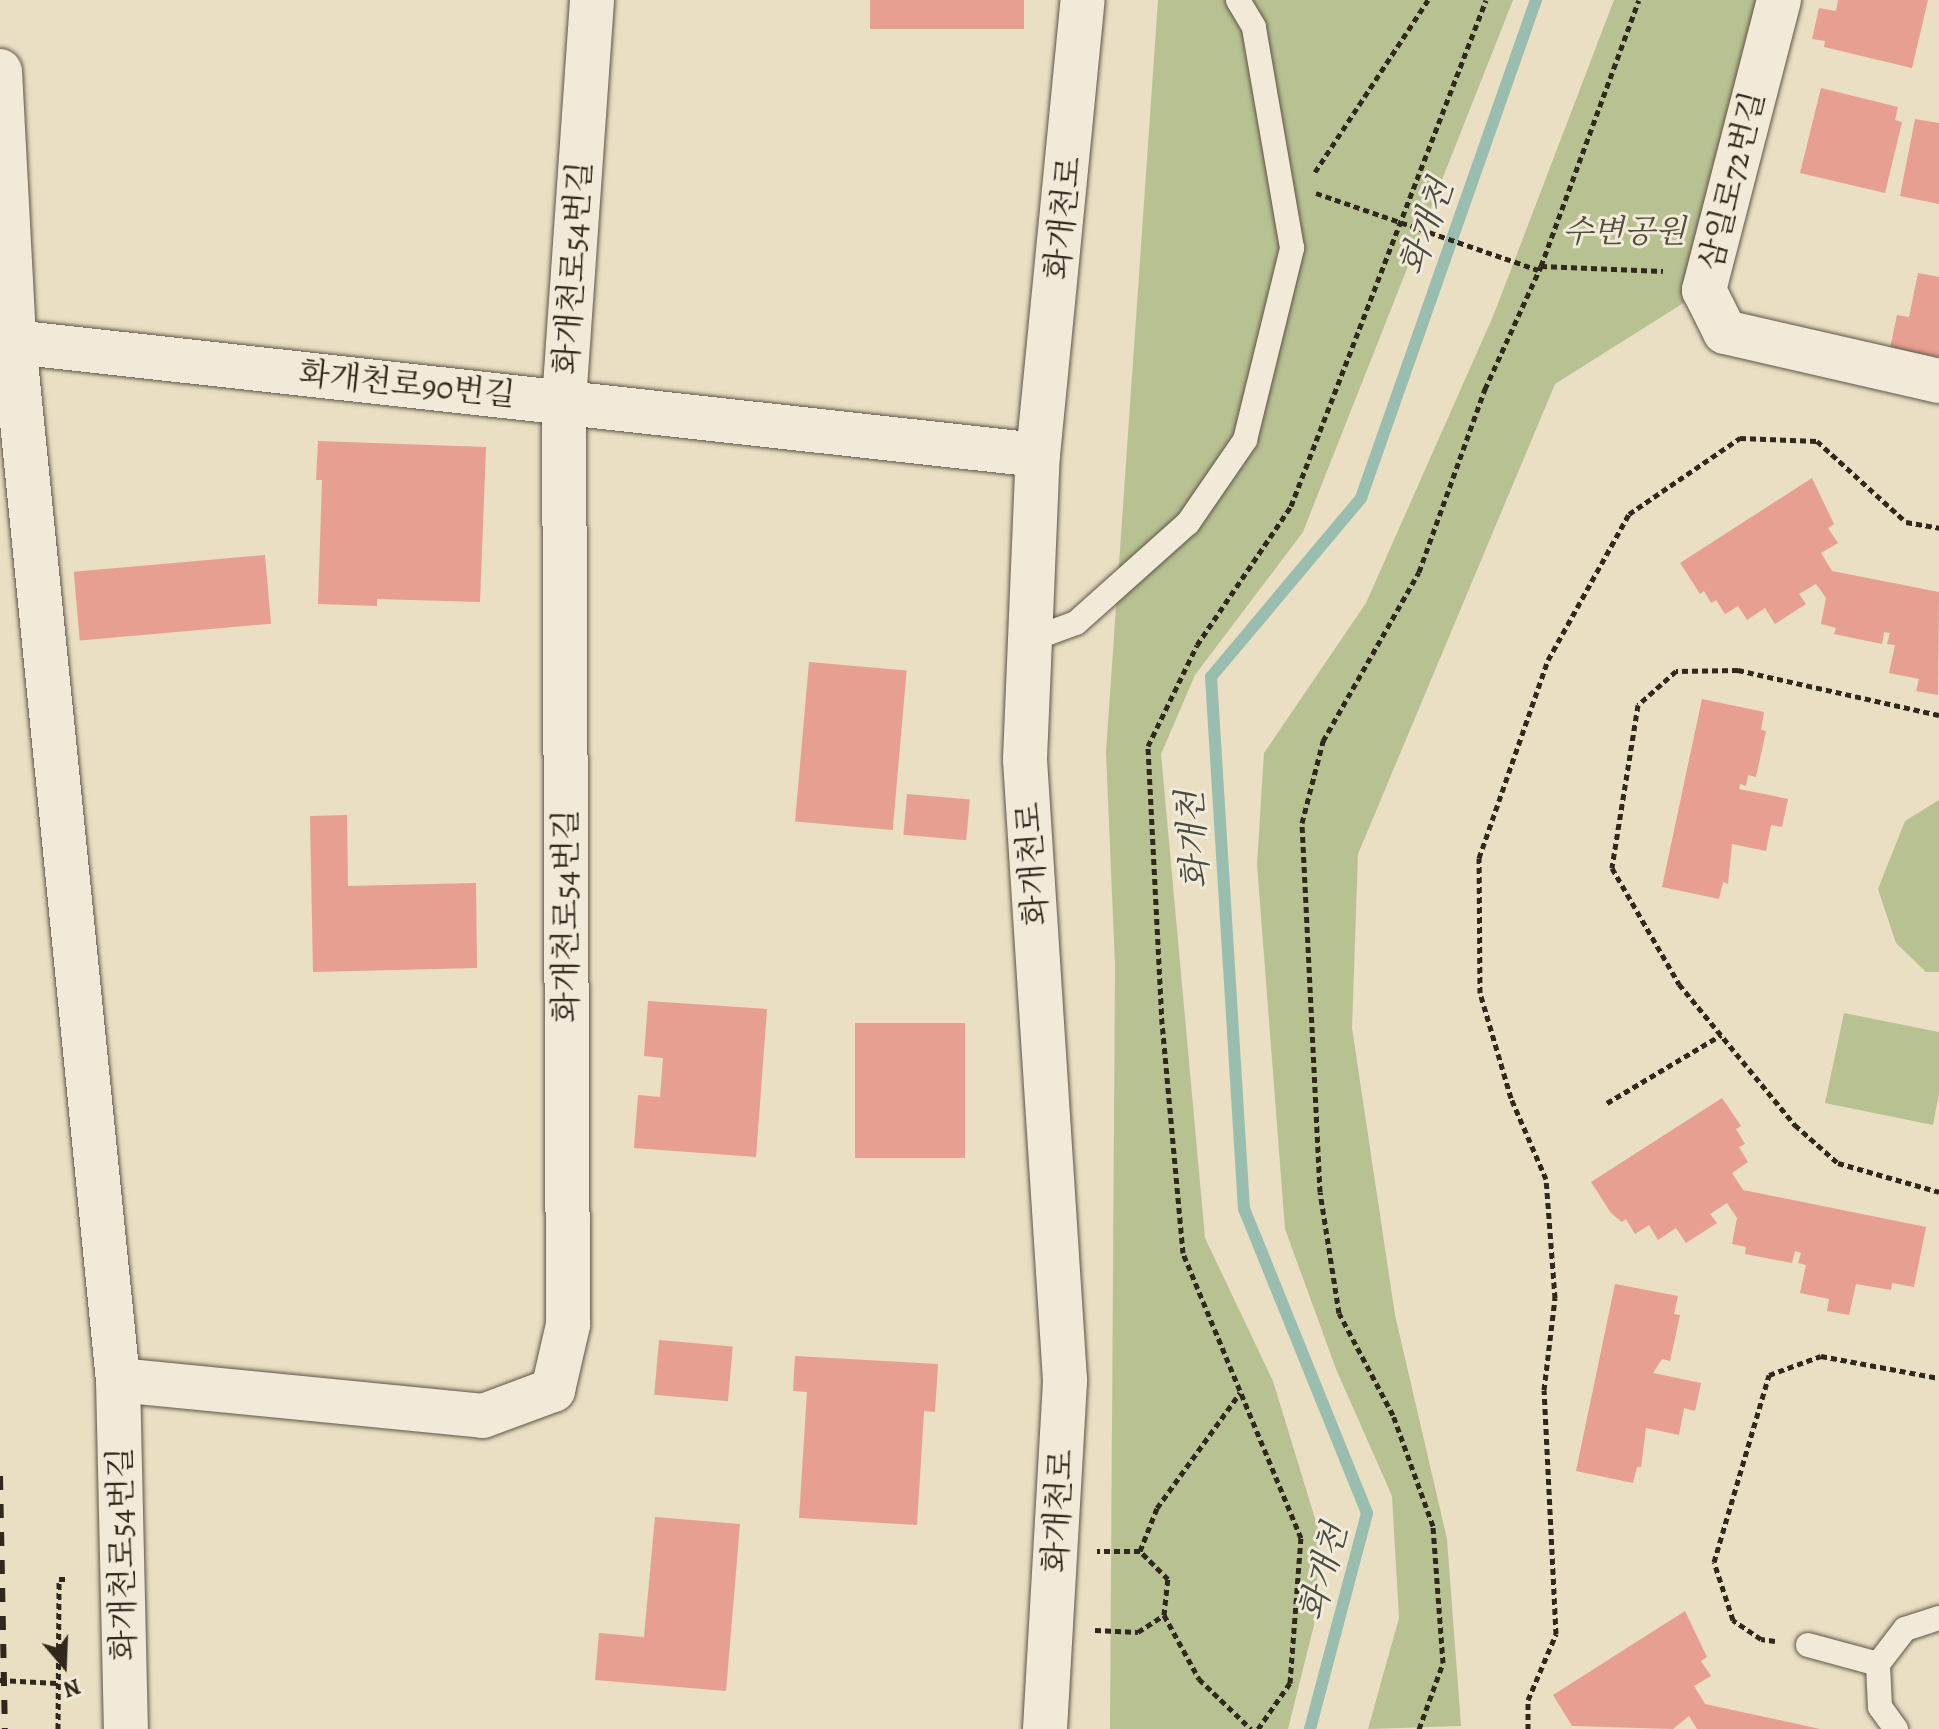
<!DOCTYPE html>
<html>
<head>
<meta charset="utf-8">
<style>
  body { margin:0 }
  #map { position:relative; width:1939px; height:1729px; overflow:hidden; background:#eadec3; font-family:Alegreya,"Noto Serif KR",serif }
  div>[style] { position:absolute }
  .green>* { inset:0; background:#b8c192 }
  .stream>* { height:12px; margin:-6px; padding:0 6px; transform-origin:6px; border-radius:6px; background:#99bdae }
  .building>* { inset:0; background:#e69f91; transform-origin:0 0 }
  .path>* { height:5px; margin-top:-2.5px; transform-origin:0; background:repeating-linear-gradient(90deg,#30271d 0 6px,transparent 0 10px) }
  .roads { filter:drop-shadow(0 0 2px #5e5546) drop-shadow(0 0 2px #5e5546) }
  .lane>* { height:24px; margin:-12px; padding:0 12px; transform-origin:12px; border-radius:12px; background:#f1ead8 }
  .street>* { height:44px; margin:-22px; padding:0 22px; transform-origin:22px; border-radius:22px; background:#f1ead8 }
  .secondary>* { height:44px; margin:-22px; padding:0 22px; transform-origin:22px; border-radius:22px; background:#f1ead8 }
  .rail>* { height:6px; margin-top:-3px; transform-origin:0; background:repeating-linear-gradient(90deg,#30271d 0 14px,transparent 0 28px) }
  .path-bridge>* { height:5px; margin-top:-2.5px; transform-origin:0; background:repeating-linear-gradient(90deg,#30271d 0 6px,transparent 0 10px) }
  span { translate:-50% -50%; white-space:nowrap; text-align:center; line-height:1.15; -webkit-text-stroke:6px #f1ead8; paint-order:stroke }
  .street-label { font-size:32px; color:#30271d }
  .park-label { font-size:32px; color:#524e3a; font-style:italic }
  .water-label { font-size:34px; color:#4a4c41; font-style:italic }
  .north { position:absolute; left:24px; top:1625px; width:80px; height:80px; -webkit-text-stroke:6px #f1ead8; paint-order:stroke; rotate:161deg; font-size:22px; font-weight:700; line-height:32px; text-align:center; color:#30271d }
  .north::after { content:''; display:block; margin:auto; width:28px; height:36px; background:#30271d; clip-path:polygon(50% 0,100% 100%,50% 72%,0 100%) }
</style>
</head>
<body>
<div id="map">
  <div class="green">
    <div style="clip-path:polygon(1158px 0,1513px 0,1303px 532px,1195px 675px,1161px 754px,1205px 1238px,1273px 1381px,1320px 1535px,1314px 1625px,1288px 1729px,1110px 1729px,1115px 965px,1106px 752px)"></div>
    <div style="clip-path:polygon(1614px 0,1779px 0,1704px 290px,1555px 384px,1358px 854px,1352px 1028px,1395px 1315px,1447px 1539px,1461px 1726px,1368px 1729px,1399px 1618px,1392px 1496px,1336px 1369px,1285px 1229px,1257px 864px,1264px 753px,1366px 603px,1494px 314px)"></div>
    <div style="clip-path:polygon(1939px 800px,1939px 972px,1926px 972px,1896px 943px,1878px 889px,1905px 821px)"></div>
    <div style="clip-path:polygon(1844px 1013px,1939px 1032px,1939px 1093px,1933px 1125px,1825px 1103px)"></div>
  </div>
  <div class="stream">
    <div style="left:1310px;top:1729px;width:223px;rotate:-75.2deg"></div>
    <div style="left:1367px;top:1513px;width:328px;rotate:-112deg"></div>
    <div style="left:1244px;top:1209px;width:533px;rotate:-93.55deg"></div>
    <div style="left:1211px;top:677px;width:234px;rotate:-50deg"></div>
    <div style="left:1361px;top:498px;width:528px;rotate:-70.64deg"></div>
  </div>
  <div class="building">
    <div style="left:870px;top:0;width:154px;height:29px"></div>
    <div style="clip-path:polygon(1838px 0,1928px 0,1912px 68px,1824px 47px,1825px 41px,1812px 39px,1819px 8px,1836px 11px)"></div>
    <div style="clip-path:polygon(1821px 88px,1898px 107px,1895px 120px,1902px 122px,1885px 193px,1800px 173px)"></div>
    <div style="clip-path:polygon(1915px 119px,1939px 123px,1939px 204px,1900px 196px)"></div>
    <div style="clip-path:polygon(1918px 273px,1939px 277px,1939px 357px,1890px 348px,1897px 315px,1909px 317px)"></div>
    <div style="clip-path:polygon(318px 441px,486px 447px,480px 602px,377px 599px,377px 606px,318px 604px,322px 480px,316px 480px)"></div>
    <div style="clip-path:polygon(1812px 478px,1834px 524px,1828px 528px,1838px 543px,1821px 553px,1832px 571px,1939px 592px,1938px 695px,1916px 691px,1919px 679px,1889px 673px,1895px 645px,1887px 644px,1890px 633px,1884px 632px,1882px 644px,1834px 634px,1836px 628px,1821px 624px,1826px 598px,1816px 584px,1799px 594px,1806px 604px,1775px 624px,1765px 608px,1747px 620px,1738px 606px,1725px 614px,1716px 600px,1711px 603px,1704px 591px,1700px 594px,1680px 563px)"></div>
    <div style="left:265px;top:555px;width:69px;height:192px;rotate:85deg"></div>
    <div style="left:809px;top:662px;width:98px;height:160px;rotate:5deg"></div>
    <div style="clip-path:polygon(1702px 699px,1764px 712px,1761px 730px,1766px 731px,1756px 777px,1748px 775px,1746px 786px,1740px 784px,1739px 789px,1788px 799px,1782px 827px,1771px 825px,1766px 851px,1732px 844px,1728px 884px,1723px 882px,1719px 899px,1662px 887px)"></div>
    <div style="left:907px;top:794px;width:63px;height:41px;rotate:5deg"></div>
    <div style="clip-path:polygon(347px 815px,348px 886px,476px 883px,477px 968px,313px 972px,310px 816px)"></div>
    <div style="clip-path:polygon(648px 1001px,767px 1009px,756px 1157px,634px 1148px,638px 1095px,660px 1097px,663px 1058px,644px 1056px)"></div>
    <div style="left:855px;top:1023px;width:110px;height:135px"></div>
    <div style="clip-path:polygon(1722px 1098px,1741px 1126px,1736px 1129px,1745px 1144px,1739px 1147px,1748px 1162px,1732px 1173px,1743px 1190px,1926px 1227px,1914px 1287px,1892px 1283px,1891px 1290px,1856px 1284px,1849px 1315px,1827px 1311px,1829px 1299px,1800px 1293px,1806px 1265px,1798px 1263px,1801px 1253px,1795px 1251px,1792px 1263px,1745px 1254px,1746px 1247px,1732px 1244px,1737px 1218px,1727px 1203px,1710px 1214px,1717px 1223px,1686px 1243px,1676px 1228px,1658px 1240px,1649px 1225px,1635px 1234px,1626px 1219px,1622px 1222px,1611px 1213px,1591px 1182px)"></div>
    <div style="clip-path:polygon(1615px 1284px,1678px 1296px,1674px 1314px,1680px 1315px,1670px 1361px,1662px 1359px,1653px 1373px,1701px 1383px,1695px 1411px,1684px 1408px,1679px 1435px,1646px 1428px,1641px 1467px,1637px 1467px,1633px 1483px,1576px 1471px)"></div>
    <div style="left:659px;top:1340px;width:74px;height:55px;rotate:5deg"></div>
    <div style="clip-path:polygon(795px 1356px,938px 1364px,935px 1412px,924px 1411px,917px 1525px,799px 1518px,807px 1392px,793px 1391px)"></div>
    <div style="clip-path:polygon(655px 1517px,740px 1524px,726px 1691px,595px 1680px,599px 1633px,644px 1637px)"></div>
    <div style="clip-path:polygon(1685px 1611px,1707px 1657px,1701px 1661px,1711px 1676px,1694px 1686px,1705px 1704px,1820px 1729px,1697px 1729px,1689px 1716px,1673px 1729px,1572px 1726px,1553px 1695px)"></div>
  </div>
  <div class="path">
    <div style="left:1315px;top:172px;width:206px;rotate:-56.7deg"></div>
    <div style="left:1316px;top:193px;width:235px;rotate:19.1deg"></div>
    <div style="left:1541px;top:266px;width:122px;rotate:2.3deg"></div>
    <div style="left:1939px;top:715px;width:206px;rotate:-167.4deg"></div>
    <div style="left:1738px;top:670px;width:62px;rotate:179.1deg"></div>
    <div style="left:1676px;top:671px;width:51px;rotate:138.2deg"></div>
    <div style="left:1638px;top:705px;width:165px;rotate:99.1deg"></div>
    <div style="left:1612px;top:868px;width:134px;rotate:60deg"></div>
    <div style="left:1679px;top:984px;width:183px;rotate:50.6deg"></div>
    <div style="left:1795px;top:1125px;width:57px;rotate:41.5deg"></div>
    <div style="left:1838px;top:1163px;width:105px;rotate:16deg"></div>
    <div style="left:1607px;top:1103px;width:133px;rotate:-30.8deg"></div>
    <div style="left:1140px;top:1551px;width:46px;rotate:-68.4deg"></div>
    <div style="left:1157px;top:1508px;width:142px;rotate:-54.2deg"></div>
    <div style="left:1164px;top:1615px;width:73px;rotate:61.3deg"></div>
    <div style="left:1199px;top:1679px;width:72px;rotate:43.9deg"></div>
    <div style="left:1095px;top:1630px;width:43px;rotate:2.7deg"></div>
    <div style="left:1138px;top:1632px;width:31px;rotate:-33deg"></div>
    <div style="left:1164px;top:1615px;width:36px;rotate:-84deg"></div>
    <div style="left:1168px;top:1579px;width:40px;rotate:-135deg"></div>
    <div style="left:1140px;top:1551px;width:43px;rotate:180deg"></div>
    <div style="left:1775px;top:1641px;width:14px;rotate:-172deg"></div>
    <div style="left:1761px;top:1639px;width:34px;rotate:-146deg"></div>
    <div style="left:1733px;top:1620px;width:61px;rotate:-108.1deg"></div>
    <div style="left:1714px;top:1562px;width:195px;rotate:-73.6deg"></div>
    <div style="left:1769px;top:1375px;width:55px;rotate:-20.1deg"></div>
    <div style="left:1821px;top:1356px;width:120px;rotate:10.6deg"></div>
    <div style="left:58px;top:1729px;width:150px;rotate:-89.6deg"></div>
    <div style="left:59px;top:1579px;width:10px"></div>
    <div style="left:1258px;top:1729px;width:56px;rotate:-55.2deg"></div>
    <div style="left:1290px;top:1683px;width:145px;rotate:-85.7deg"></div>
    <div style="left:1301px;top:1538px;width:308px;rotate:-112.5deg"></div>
    <div style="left:1183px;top:1253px;width:230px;rotate:-95.2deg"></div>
    <div style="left:1162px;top:1024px;width:278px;rotate:-92.9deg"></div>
    <div style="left:1148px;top:746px;width:112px;rotate:-64.1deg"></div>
    <div style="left:1197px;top:645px;width:168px;rotate:-55.9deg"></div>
    <div style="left:1291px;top:506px;width:542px;rotate:-68.92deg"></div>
    <div style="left:1419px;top:1729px;width:70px;rotate:-70deg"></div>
    <div style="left:1443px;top:1663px;width:137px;rotate:-94.2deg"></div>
    <div style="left:1433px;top:1526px;width:118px;rotate:-109.8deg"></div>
    <div style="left:1393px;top:1415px;width:115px;rotate:-117.9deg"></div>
    <div style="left:1339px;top:1313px;width:122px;rotate:-98.9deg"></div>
    <div style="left:1320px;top:1192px;width:369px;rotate:-92.8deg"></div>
    <div style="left:1302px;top:823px;width:85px;rotate:-75.6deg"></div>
    <div style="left:1323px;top:741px;width:194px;rotate:-60.4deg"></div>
    <div style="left:1419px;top:572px;width:195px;rotate:-70.2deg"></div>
    <div style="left:1485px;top:389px;width:135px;rotate:-65.5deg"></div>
    <div style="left:1541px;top:266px;width:283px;rotate:-69.8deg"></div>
    <div style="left:1528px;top:1729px;width:29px;rotate:-90deg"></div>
    <div style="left:1528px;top:1700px;width:72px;rotate:-67deg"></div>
    <div style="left:1556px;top:1634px;width:244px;rotate:-92.8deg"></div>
    <div style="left:1544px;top:1390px;width:93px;rotate:-83.2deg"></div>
    <div style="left:1555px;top:1298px;width:119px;rotate:-94.3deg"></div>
    <div style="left:1546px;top:1179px;width:88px;rotate:-113.4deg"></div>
    <div style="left:1511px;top:1098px;width:109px;rotate:-106.4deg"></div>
    <div style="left:1480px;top:993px;width:135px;rotate:-90.4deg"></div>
    <div style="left:1479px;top:858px;width:210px;rotate:-70.8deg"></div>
    <div style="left:1548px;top:660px;width:167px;rotate:-61deg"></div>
    <div style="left:1629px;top:514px;width:135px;rotate:-34.4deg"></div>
    <div style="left:1740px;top:438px;width:77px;rotate:2.2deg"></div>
    <div style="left:1817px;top:441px;width:120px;rotate:42.3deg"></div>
    <div style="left:1906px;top:522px;width:34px;rotate:10deg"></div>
  </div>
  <div class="roads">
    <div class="lane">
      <div style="left:1027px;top:641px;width:52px;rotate:-20.2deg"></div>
      <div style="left:1076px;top:623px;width:150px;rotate:-41.8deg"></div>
      <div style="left:1188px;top:523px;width:101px;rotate:-55.5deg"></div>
      <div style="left:1245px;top:440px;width:198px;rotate:-76.2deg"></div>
      <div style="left:1292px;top:248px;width:224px;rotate:-99.8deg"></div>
      <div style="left:1254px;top:27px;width:31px;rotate:-121deg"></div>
      <div style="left:1808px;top:1645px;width:73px;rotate:15.2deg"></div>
      <div style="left:1896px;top:1729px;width:27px;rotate:-126deg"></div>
      <div style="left:1880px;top:1707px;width:43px;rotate:-92.7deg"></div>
      <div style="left:1878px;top:1664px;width:44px;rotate:-52.4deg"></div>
      <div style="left:1905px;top:1629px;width:36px;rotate:-18deg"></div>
    </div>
    <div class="street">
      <div style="left:1779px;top:0;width:300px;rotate:104.5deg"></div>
      <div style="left:1704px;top:290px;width:47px;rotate:63.4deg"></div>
      <div style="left:1725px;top:332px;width:220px;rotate:12.9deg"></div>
      <div style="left:0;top:71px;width:271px;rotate:87deg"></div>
      <div style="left:14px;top:342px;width:1043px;rotate:84.28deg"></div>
      <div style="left:118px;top:1380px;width:349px;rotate:88.7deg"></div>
      <div style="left:14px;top:342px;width:1030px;rotate:6.3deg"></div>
      <div style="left:118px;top:1380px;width:367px;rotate:5.6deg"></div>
      <div style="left:483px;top:1416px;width:75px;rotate:-20.4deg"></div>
      <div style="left:553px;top:1390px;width:67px;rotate:-77deg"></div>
      <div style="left:568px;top:1325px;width:924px;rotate:-90.25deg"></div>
      <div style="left:564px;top:401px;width:402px;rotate:-86deg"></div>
    </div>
    <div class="secondary">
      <div style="left:1045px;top:1729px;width:350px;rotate:-86.7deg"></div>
      <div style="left:1065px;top:1380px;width:622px;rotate:-93.69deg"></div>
      <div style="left:1025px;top:759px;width:304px;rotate:-87.6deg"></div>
      <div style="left:1038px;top:455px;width:457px;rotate:-84.4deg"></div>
    </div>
  </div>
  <div class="rail">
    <div style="left:0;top:1476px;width:253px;rotate:88.9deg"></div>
  </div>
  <div class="path-bridge">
    <div style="left:0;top:1680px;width:57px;rotate:3deg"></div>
  </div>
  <div class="street-label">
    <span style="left:1732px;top:181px;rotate:-76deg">삼일로72번길</span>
    <span style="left:1063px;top:218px;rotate:-84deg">화개천로</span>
    <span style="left:573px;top:268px;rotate:-86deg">화개천로54번길</span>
    <span style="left:407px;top:384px;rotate:6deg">화개천로90번길</span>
    <span style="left:1032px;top:864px;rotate:-94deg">화개천로</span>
    <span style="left:566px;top:916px;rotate:-90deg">화개천로54번길</span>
    <span style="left:1058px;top:1511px;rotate:-87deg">화개천로</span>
    <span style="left:122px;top:1554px;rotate:-91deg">화개천로54번길</span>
  </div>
  <div class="park-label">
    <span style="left:1624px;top:231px">수변공원</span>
  </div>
  <div class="water-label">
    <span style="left:1426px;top:227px;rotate:-71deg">화개천</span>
    <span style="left:1193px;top:840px;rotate:-94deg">화개천</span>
    <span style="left:1323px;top:1572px;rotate:-75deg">화개천</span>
  </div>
  <div class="north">N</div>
</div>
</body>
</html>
